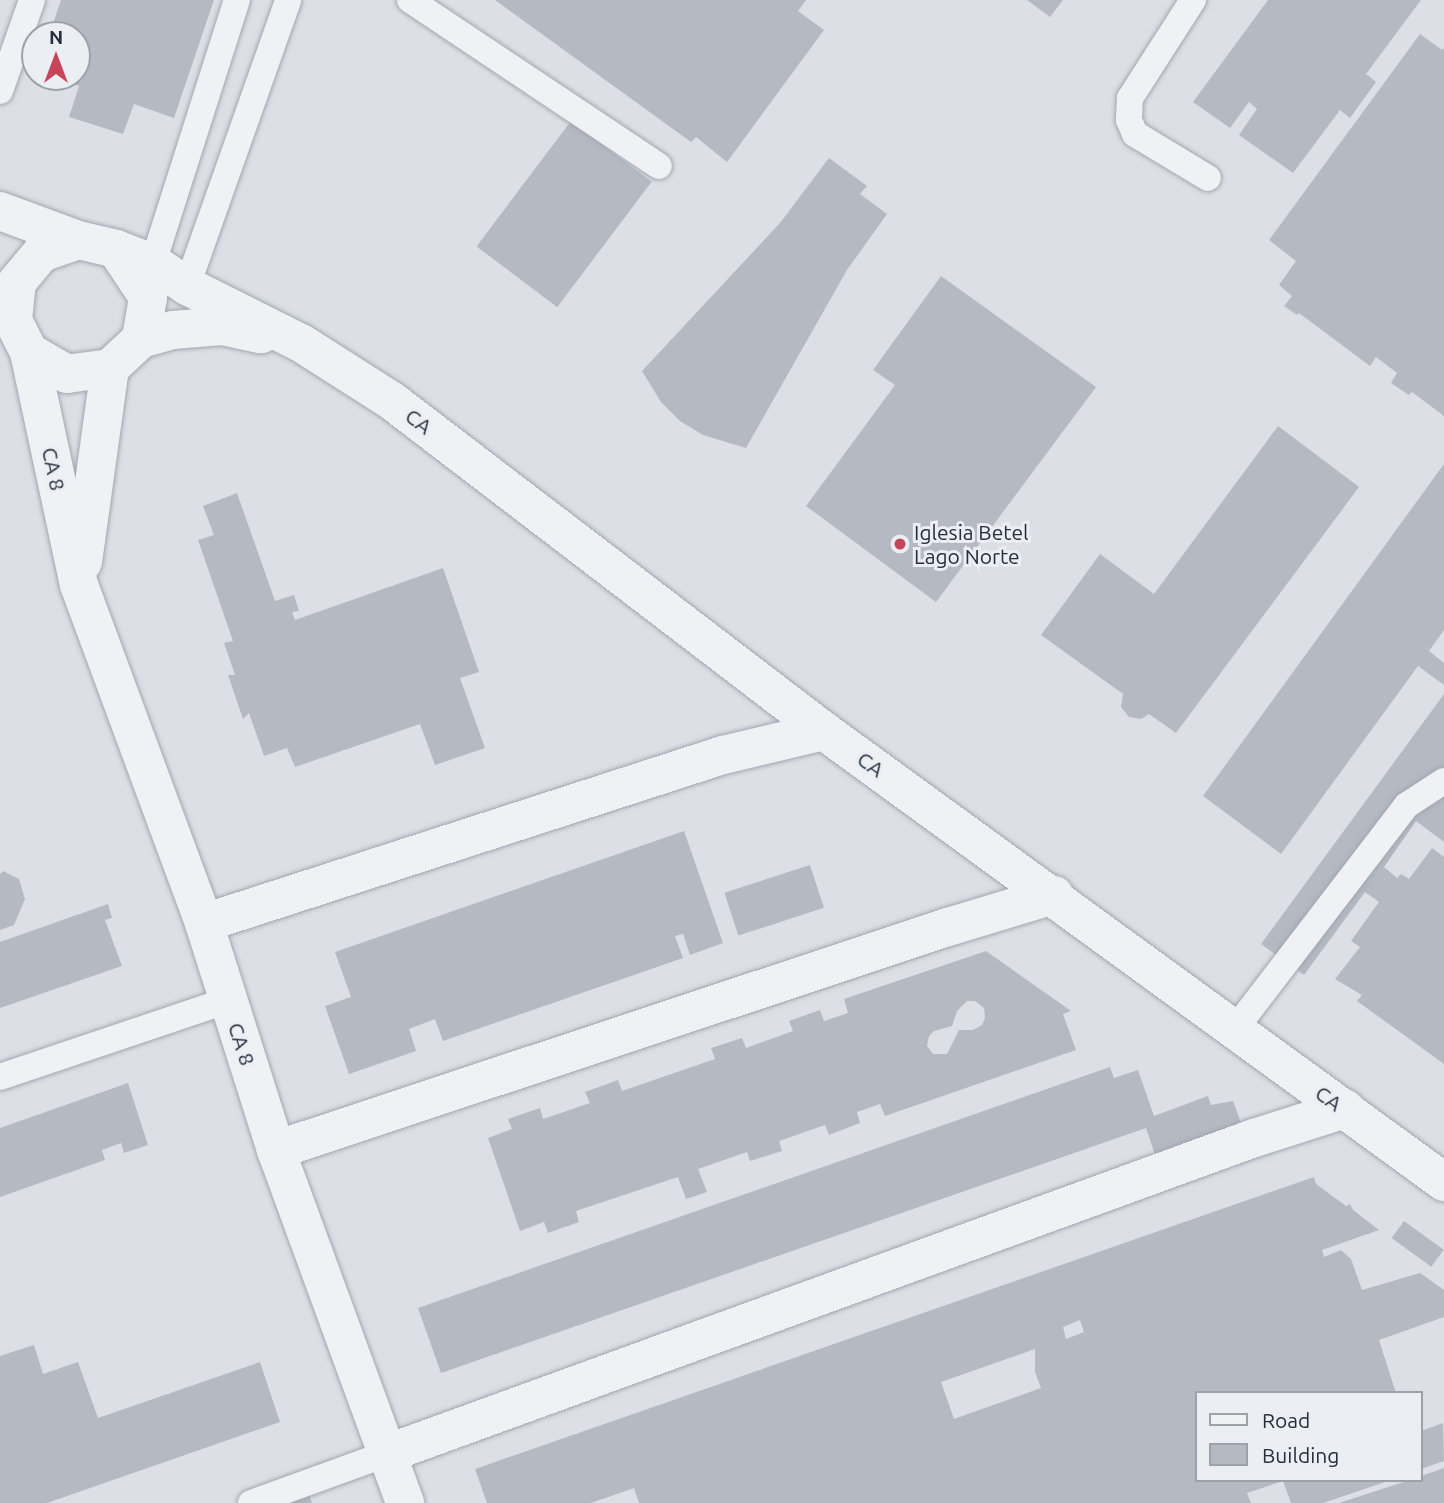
<!DOCTYPE html>
<html>
<head>
<meta charset="utf-8">
<style>
  body { margin:0 }
  #map { position:relative; width:1444px; height:1503px; overflow:hidden; background:#dce0e6; font-family:Ubuntu,sans-serif }
  div>[style] { position:absolute }
  .building>* { inset:0; background:#b4b9c2; transform-origin:0 0 }
  .roads { filter:drop-shadow(0 0 2px #a2a7af) drop-shadow(0 0 2px #a2a7af) }
  .service>* { height:26px; margin:-13px; padding:0 13px; transform-origin:13px; border-radius:13px; background:#eff1f4 }
  .minor>* { height:38px; margin:-19px; padding:0 19px; transform-origin:19px; border-radius:19px; background:#eff1f4 }
  .tertiary>* { height:38px; margin:-19px; padding:0 19px; transform-origin:19px; border-radius:19px; background:#eff1f4 }
  .dots>* { width:19px; height:19px; translate:-50% -50%; box-sizing:border-box; border:4px solid #ebeff4; border-radius:50% }
  span { translate:-50% -50%; white-space:nowrap; text-align:center; line-height:1.15; -webkit-text-stroke:6px #ebeff4; paint-order:stroke }
  .street-label { font-size:21px; color:#272e3b }
  .poi-label { font-size:21px; color:#272e3b }
  .left { translate:0 -50%; text-align:left }
  .legend { position:absolute; left:1195px; top:1391px; width:228px; height:91px; box-sizing:border-box; background:#ebeff4; border:2px solid #9da2aa; margin:0; padding:9px 12px; list-style:none; font-size:21px; color:#272e3b }
  .legend li { display:flex; align-items:center; gap:14px; height:35px }
  .legend b { width:35px; border:2px solid #9da2aa }
  .north { position:absolute; left:21px; top:21px; width:70px; height:70px; box-sizing:border-box; background:#ebeff4; border:2px solid #9da2aa; border-radius:50%; rotate:0deg; font-size:19px; font-weight:700; line-height:28px; text-align:center; color:#272e3b }
  .north::after { content:''; display:block; margin:auto; width:24px; height:32px; background:#c74558; clip-path:polygon(50% 0,100% 100%,50% 72%,0 100%) }
</style>
</head>
<body>
<div id="map">
  <div class="building">
    <div style="clip-path:polygon(61px 0,214px 0,174px 118px,134px 104px,123px 134px,69px 117px,79px 86px,54px 77px,77px 77px,77px 35px,49px 35px)"></div>
    <div style="clip-path:polygon(495px 0,806px 0,798px 11px,824px 30px,727px 162px,696px 137px,691px 142px)"></div>
    <div style="clip-path:polygon(1027px 0,1063px 0,1050px 17px)"></div>
    <div style="clip-path:polygon(1268px 0,1421px 0,1366px 74px,1376px 82px,1350px 118px,1340px 110px,1293px 173px,1239px 135px,1257px 109px,1249px 102px,1230px 128px,1193px 102px)"></div>
    <div style="clip-path:polygon(1420px 34px,1442px 50px,1444px 48px,1444px 416px,1412px 392px,1409px 395px,1391px 383px,1397px 373px,1376px 357px,1370px 366px,1299px 313px,1297px 315px,1284px 306px,1292px 296px,1279px 285px,1296px 261px,1269px 240px)"></div>
    <div style="left:571px;top:121px;width:101px;height:157px;rotate:37deg"></div>
    <div style="clip-path:polygon(829px 158px,867px 186px,860px 194px,887px 214px,847px 270px,746px 448px,703px 435px,680px 421px,661px 402px,642px 371px,780px 223px)"></div>
    <div style="clip-path:polygon(941px 276px,1096px 387px,936px 602px,806px 506px,895px 385px,873px 370px)"></div>
    <div style="clip-path:polygon(1278px 426px,1359px 487px,1176px 733px,1149px 714px,1141px 719px,1129px 717px,1121px 707px,1123px 694px,1041px 635px,1100px 554px,1154px 594px)"></div>
    <div style="clip-path:polygon(1444px 464px,1444px 630px,1429px 651px,1444px 663px,1444px 685px,1418px 666px,1281px 854px,1203px 796px)"></div>
    <div style="clip-path:polygon(237px 493px,275px 601px,294px 595px,299px 611px,292px 612px,295px 620px,443px 568px,479px 672px,460px 678px,485px 748px,435px 765px,420px 724px,295px 767px,287px 748px,264px 756px,249px 713px,243px 719px,228px 675px,235px 675px,224px 643px,233px 641px,198px 540px,214px 535px,203px 506px)"></div>
    <div style="clip-path:polygon(1444px 694px,1444px 842px,1416px 821px,1384px 867px,1397px 878px,1401px 874px,1409px 879px,1432px 848px,1444px 857px,1444px 1064px,1357px 1001px,1362px 995px,1335px 979px,1360px 947px,1351px 941px,1379px 902px,1365px 892px,1304px 975px,1261px 944px)"></div>
    <div style="clip-path:polygon(684px 831px,723px 943px,690px 955px,683px 934px,675px 936px,683px 958px,443px 1041px,435px 1019px,409px 1029px,416px 1051px,349px 1074px,325px 1006px,351px 997px,335px 952px)"></div>
    <div style="left:810px;top:865px;width:45px;height:90px;rotate:72deg"></div>
    <div style="clip-path:polygon(3px 871px,19px 879px,25px 899px,14px 925px,0 930px,0 874px)"></div>
    <div style="clip-path:polygon(108px 904px,112px 918px,105px 920px,122px 966px,0 1008px,0 942px)"></div>
    <div style="clip-path:polygon(evenodd,986px 951px,1071px 1011px,1063px 1014px,1076px 1050px,885px 1116px,880px 1104px,857px 1112px,860px 1123px,829px 1135px,825px 1125px,779px 1141px,782px 1151px,750px 1161px,747px 1152px,698px 1169px,707px 1192px,686px 1199px,678px 1177px,576px 1211px,579px 1222px,548px 1233px,544px 1222px,520px 1231px,488px 1138px,512px 1129px,508px 1119px,540px 1108px,543px 1119px,590px 1103px,585px 1092px,618px 1080px,622px 1091px,715px 1059px,711px 1048px,742px 1038px,746px 1048px,793px 1031px,789px 1021px,820px 1010px,824px 1021px,848px 1013px,844px 999px,986px 951px,967px 1001px,975px 1001px,984px 1008px,985px 1018px,982px 1025px,973px 1030px,959px 1030px,947px 1054px,933px 1054px,927px 1046px,929px 1036px,934px 1031px,952px 1026px,957px 1011px,967px 1001px)"></div>
    <div style="clip-path:polygon(1110px 1067px,1114px 1078px,1138px 1070px,1154px 1116px,1208px 1096px,1211px 1105px,1233px 1101px,1244px 1131px,1158px 1163px,1146px 1128px,441px 1373px,418px 1308px)"></div>
    <div style="clip-path:polygon(128px 1083px,148px 1145px,124px 1153px,121px 1143px,102px 1150px,105px 1160px,0 1197px,0 1128px)"></div>
    <div style="clip-path:polygon(evenodd,1314px 1177px,1316px 1184px,1346px 1206px,1350px 1204px,1353px 1210px,1379px 1230px,1322px 1250px,1324px 1257px,1341px 1250px,1351px 1259px,1362px 1290px,1420px 1273px,1444px 1290px,1444px 1317px,1379px 1340px,1396px 1393px,1197px 1393px,1197px 1480px,1388px 1481px,1323px 1503px,1291px 1503px,1283px 1481px,1247px 1493px,1251px 1503px,639px 1503px,634px 1488px,591px 1503px,487px 1503px,475px 1469px,1314px 1177px,1080px 1320px,1084px 1332px,1066px 1339px,1063px 1327px,1080px 1320px,1314px 1177px,1035px 1349px,1035px 1372px,1041px 1388px,954px 1419px,941px 1382px,1035px 1349px)"></div>
    <div style="left:1404px;top:1221px;width:49px;height:21px;rotate:36deg"></div>
    <div style="clip-path:polygon(34px 1345px,43px 1374px,78px 1362px,98px 1418px,260px 1362px,280px 1422px,47px 1503px,0 1503px,0 1356px)"></div>
    <div style="clip-path:polygon(1443px 1423px,1444px 1461px,1421px 1469px,1421px 1431px)"></div>
    <div style="clip-path:polygon(1444px 1468px,1444px 1503px,1339px 1503px,1410px 1480px,1421px 1480px,1421px 1476px)"></div>
    <div style="clip-path:polygon(305px 1484px,312px 1503px,285px 1503px)"></div>
  </div>
  <div class="roads">
    <div class="service">
      <div style="left:410px;top:0;width:299px;rotate:33.7deg"></div>
      <div style="left:1193px;top:0;width:117px;rotate:122.7deg"></div>
      <div style="left:1130px;top:98px;width:22px;rotate:93deg"></div>
      <div style="left:1129px;top:120px;width:15px;rotate:67deg"></div>
      <div style="left:1135px;top:134px;width:85px;rotate:31.1deg"></div>
      <div style="left:0;top:91px;width:96px;rotate:-70.6deg"></div>
      <div style="left:153px;top:263px;width:276px;rotate:-72.3deg"></div>
      <div style="left:187px;top:286px;width:303px;rotate:-70.5deg"></div>
      <div style="left:1235px;top:1029px;width:282px;rotate:-52.5deg"></div>
      <div style="left:1407px;top:805px;width:44px;rotate:-33deg"></div>
      <div style="left:0;top:1077px;width:242px;rotate:-18.6deg"></div>
      <div style="left:251px;top:1503px;width:144px;rotate:-19.9deg"></div>
    </div>
    <div class="minor">
      <div style="left:204px;top:923px;width:546px;rotate:-17.94deg"></div>
      <div style="left:723px;top:755px;width:104px;rotate:-13.4deg"></div>
      <div style="left:276px;top:1150px;width:708px;rotate:-18.36deg"></div>
      <div style="left:948px;top:927px;width:111px;rotate:-16.8deg"></div>
      <div style="left:386px;top:1454px;width:924px;rotate:-20deg"></div>
      <div style="left:1254px;top:1138px;width:96px;rotate:-17.7deg"></div>
    </div>
    <div class="tertiary">
      <div style="left:0;top:211px;width:83px;rotate:20.4deg"></div>
      <div style="left:78px;top:240px;width:39px;rotate:13deg"></div>
      <div style="left:116px;top:249px;width:58px;rotate:56.3deg"></div>
      <div style="left:148px;top:297px;width:43px;rotate:99.5deg"></div>
      <div style="left:141px;top:339px;width:42px;rotate:136.9deg"></div>
      <div style="left:110px;top:368px;width:43px;rotate:172.1deg"></div>
      <div style="left:67px;top:374px;width:44px;rotate:-149.9deg"></div>
      <div style="left:29px;top:352px;width:36px;rotate:-117deg"></div>
      <div style="left:13px;top:320px;width:38px;rotate:-84deg"></div>
      <div style="left:17px;top:282px;width:38px;rotate:-50deg"></div>
      <div style="left:41px;top:253px;width:39px;rotate:-19deg"></div>
      <div style="left:116px;top:249px;width:40px;rotate:21deg"></div>
      <div style="left:153px;top:263px;width:41px;rotate:34.1deg"></div>
      <div style="left:187px;top:286px;width:127px;rotate:26.6deg"></div>
      <div style="left:301px;top:343px;width:108px;rotate:32.5deg"></div>
      <div style="left:392px;top:401px;width:544px;rotate:37.38deg"></div>
      <div style="left:824px;top:731px;width:767px;rotate:36.03deg"></div>
      <div style="left:141px;top:339px;width:33px;rotate:-16deg"></div>
      <div style="left:173px;top:330px;width:49px;rotate:-4.7deg"></div>
      <div style="left:222px;top:326px;width:40px;rotate:12deg"></div>
      <div style="left:29px;top:352px;width:238px;rotate:77.9deg"></div>
      <div style="left:79px;top:585px;width:360px;rotate:69.7deg"></div>
      <div style="left:204px;top:923px;width:238px;rotate:72.4deg"></div>
      <div style="left:276px;top:1150px;width:376px;rotate:69.9deg"></div>
      <div style="left:83px;top:562px;width:196px;rotate:-82.1deg"></div>
    </div>
  </div>
  <div class="dots">
    <div style="left:900px;top:544px;background:#c74558"></div>
  </div>
  <div class="street-label">
    <span style="left:419px;top:421px;rotate:37deg">CA</span>
    <span style="left:54px;top:469px;rotate:78deg">CA 8</span>
    <span style="left:871px;top:764px;rotate:36deg">CA</span>
    <span style="left:242px;top:1044px;rotate:72deg">CA 8</span>
    <span style="left:1329px;top:1098px;rotate:36deg">CA</span>
  </div>
  <div class="poi-label">
    <span class="left" style="left:914px;top:544px">Iglesia Betel<br>Lago Norte</span>
  </div>
  <ul class="legend">
  <li><b style="height:9px;background:#eff1f4"></b>Road</li>
  <li><b style="height:19px;background:#b4b9c2"></b>Building</li>
  </ul>
  <div class="north">N</div>
</div>
</body>
</html>
